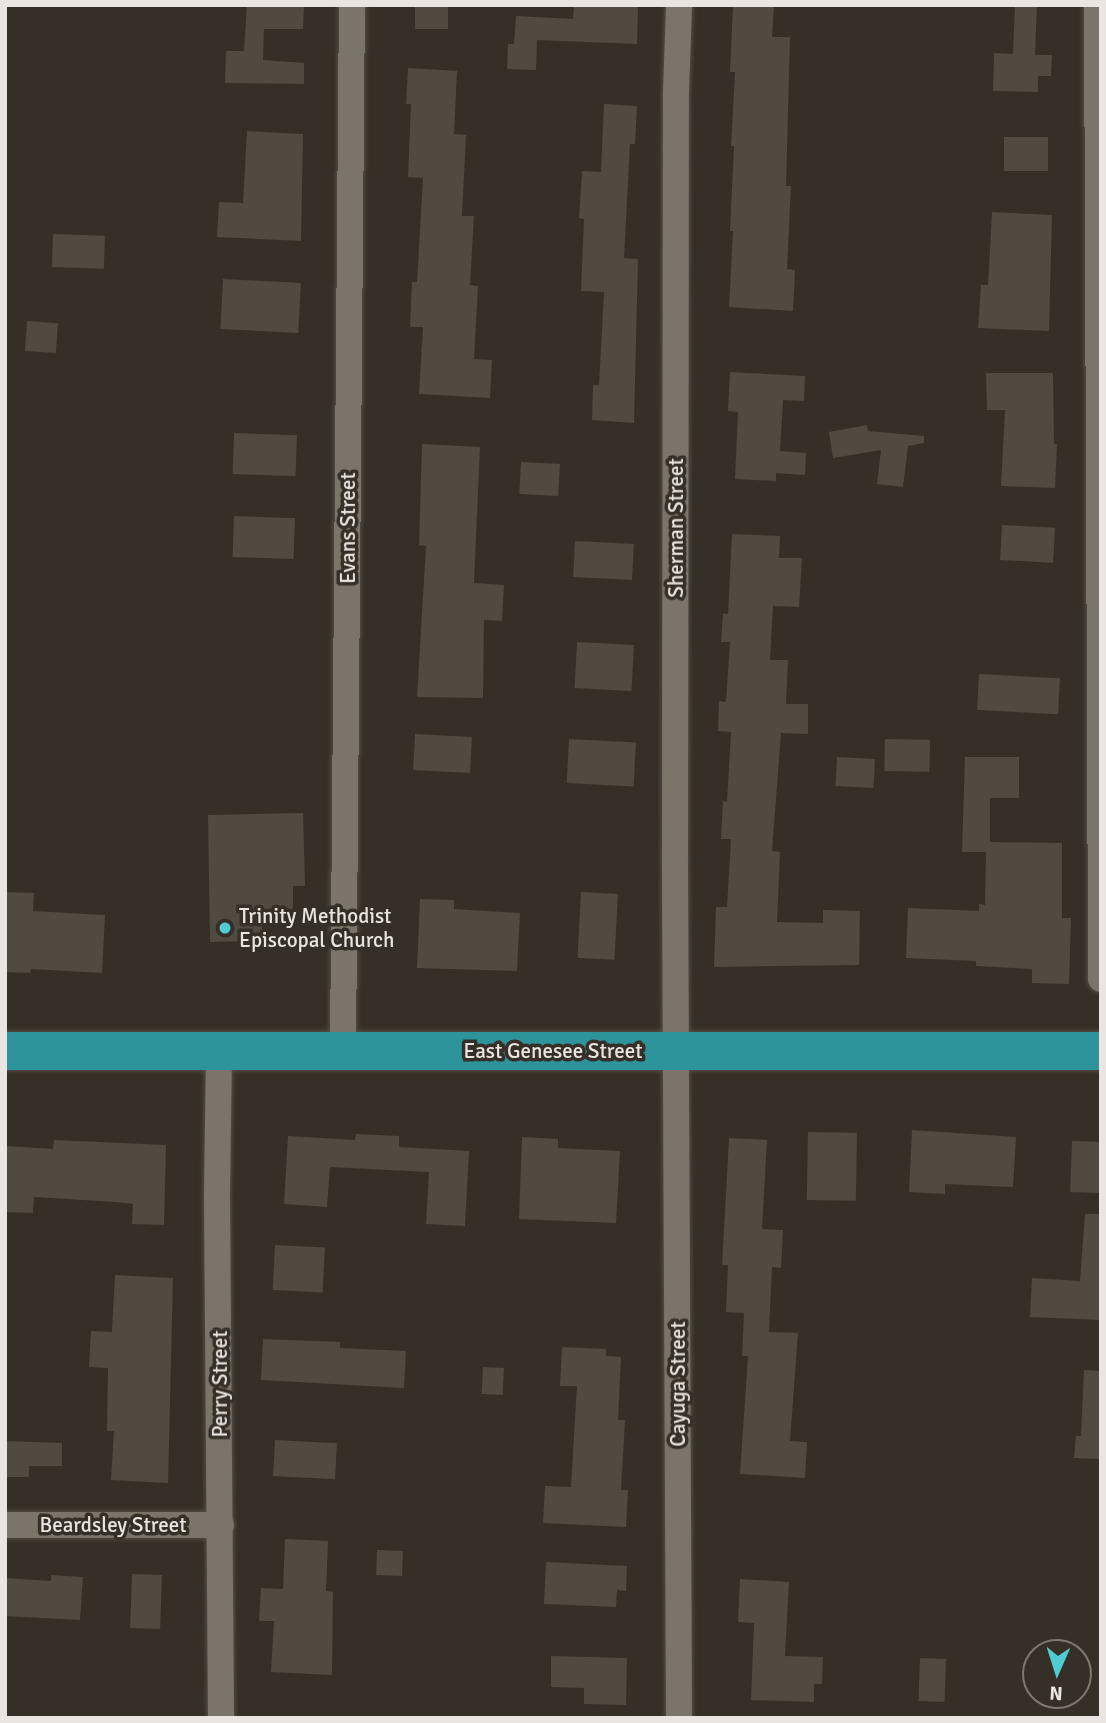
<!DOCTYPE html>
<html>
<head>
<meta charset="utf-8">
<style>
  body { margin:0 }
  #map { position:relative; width:1106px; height:1723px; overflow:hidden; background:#362f27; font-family:Signika,sans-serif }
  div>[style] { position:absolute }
  .building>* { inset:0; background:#514a41; transform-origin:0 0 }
  .roads { filter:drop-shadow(0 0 2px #524d46) drop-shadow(0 0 2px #524d46) }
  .minor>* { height:26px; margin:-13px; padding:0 13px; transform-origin:13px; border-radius:13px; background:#7b746a }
  .highway>* { height:38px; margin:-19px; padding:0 19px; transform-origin:19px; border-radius:19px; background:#2c949a }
  .dots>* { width:19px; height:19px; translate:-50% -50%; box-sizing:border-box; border:4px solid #362f27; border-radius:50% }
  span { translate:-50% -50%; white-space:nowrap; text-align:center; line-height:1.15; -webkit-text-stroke:7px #362f27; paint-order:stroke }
  .street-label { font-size:21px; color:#eae5e0 }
  .poi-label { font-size:21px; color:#eae5e0 }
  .left { translate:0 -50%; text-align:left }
  .frame { position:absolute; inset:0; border:7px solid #eae5e0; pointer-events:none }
  .north { position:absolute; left:1022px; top:1639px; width:70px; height:70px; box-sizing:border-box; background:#362f27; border:2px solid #7e7871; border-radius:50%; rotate:183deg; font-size:19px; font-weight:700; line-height:28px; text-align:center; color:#eae5e0 }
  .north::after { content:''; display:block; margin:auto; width:24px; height:32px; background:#51ccd4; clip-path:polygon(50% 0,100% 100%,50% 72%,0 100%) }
</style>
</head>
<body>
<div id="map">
  <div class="building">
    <div style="clip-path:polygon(247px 5px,304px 5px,303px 29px,264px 29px,263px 60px,304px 63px,304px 84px,225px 83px,226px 51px,244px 51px)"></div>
    <div style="left:415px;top:5px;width:33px;height:24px"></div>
    <div style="clip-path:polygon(574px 5px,638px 7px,637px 44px,537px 40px,536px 70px,507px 69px,508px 44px,514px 44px,516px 16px,573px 19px)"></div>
    <div style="clip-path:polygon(733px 5px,774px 5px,772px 37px,790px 37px,786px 186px,791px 186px,787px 269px,795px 270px,793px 311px,729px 307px,733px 231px,730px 231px,734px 146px,731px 146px,735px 72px,730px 72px)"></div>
    <div style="clip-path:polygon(1015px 5px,1037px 5px,1035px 55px,1052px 55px,1051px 76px,1038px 76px,1038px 92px,993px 91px,994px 53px,1013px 54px)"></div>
    <div style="clip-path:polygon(408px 68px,457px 71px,454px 134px,466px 135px,462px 216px,474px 216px,470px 285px,478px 286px,474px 359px,492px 360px,490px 398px,419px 394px,423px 327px,410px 327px,412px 282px,417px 282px,423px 178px,408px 177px,411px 104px,406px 104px)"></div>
    <div style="clip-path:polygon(604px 104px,637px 106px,635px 144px,630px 144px,624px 258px,638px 259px,634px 423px,592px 420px,593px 385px,599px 385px,604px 292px,581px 291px,584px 219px,579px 218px,582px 171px,601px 172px)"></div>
    <div style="clip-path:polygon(247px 131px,303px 134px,301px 241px,217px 237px,219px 202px,243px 203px)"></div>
    <div style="left:1048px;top:137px;width:34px;height:44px;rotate:90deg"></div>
    <div style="clip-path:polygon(992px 212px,1052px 215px,1049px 331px,978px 328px,981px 285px,988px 285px)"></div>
    <div style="left:53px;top:234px;width:52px;height:33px;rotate:2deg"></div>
    <div style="left:223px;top:279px;width:78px;height:50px;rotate:3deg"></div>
    <div style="left:27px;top:321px;width:31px;height:30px;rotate:4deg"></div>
    <div style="clip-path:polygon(730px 372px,805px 376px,804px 401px,783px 400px,780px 451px,806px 453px,805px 475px,776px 473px,776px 481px,735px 479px,738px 412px,728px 411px)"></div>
    <div style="clip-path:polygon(986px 373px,1053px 373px,1054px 444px,1057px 444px,1055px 488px,1001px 486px,1005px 410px,987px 410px)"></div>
    <div style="clip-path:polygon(867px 425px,868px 431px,924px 436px,924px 443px,908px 446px,903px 487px,877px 484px,881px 450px,833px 458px,829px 432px)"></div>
    <div style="left:234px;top:433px;width:63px;height:41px;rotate:2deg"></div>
    <div style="clip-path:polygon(422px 444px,480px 447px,474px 583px,504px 585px,502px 621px,484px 620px,483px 698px,417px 697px,426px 546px,419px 545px)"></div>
    <div style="left:521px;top:462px;width:39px;height:32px;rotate:3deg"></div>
    <div style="left:234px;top:516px;width:61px;height:41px;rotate:2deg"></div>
    <div style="left:1002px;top:525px;width:53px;height:35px;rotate:3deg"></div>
    <div style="clip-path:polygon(732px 534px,780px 536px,779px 558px,802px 558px,799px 607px,773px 606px,770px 660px,788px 660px,786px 704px,808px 704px,808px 734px,781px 733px,772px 851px,780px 852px,777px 922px,823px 923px,823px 910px,860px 911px,859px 965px,714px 967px,716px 907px,727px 907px,731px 839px,721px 839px,723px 801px,727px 802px,731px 732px,718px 731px,719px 701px,726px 702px,730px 642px,721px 642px,723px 613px,728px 614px)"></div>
    <div style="left:575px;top:541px;width:59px;height:36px;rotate:3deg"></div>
    <div style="left:577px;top:642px;width:57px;height:46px;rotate:3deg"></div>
    <div style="left:979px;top:674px;width:81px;height:36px;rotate:3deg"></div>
    <div style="left:415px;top:734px;width:57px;height:36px;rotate:3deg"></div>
    <div style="left:569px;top:739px;width:67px;height:44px;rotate:3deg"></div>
    <div style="left:885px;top:739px;width:45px;height:32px;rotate:1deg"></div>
    <div style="left:837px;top:757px;width:38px;height:29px;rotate:3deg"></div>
    <div style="clip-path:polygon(965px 757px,1019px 757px,1019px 798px,990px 798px,990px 842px,1062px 843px,1062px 918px,1071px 918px,1069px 984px,1032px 983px,1032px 969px,976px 966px,976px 961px,906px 958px,908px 908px,979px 911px,979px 904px,985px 905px,986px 852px,962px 852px)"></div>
    <div style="clip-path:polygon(303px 813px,305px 886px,293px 886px,293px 914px,262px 914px,262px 941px,210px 942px,208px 815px)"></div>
    <div style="clip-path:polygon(5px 892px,34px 893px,33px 911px,105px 915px,102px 973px,31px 969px,30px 973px,5px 972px)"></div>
    <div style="left:581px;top:892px;width:37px;height:66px;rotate:3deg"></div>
    <div style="clip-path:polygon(420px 899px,454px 900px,454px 909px,520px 913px,517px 971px,417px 968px)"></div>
    <div style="clip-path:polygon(912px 1130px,1016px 1137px,1013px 1187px,945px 1184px,945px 1194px,909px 1192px)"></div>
    <div style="left:808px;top:1132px;width:49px;height:68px;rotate:1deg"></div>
    <div style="clip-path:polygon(356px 1134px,399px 1136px,399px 1147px,469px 1151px,465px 1226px,426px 1224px,429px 1172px,330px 1167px,327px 1207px,284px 1204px,288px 1136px,355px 1140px)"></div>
    <div style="clip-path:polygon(522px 1137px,558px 1139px,558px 1148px,620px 1151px,616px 1223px,519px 1219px)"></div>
    <div style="clip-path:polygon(729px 1138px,767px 1140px,762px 1229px,783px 1230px,781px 1268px,772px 1267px,769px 1332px,798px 1333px,790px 1441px,807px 1442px,805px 1478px,740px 1474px,748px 1356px,742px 1356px,744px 1313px,726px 1312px,728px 1265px,722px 1265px)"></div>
    <div style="clip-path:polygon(54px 1140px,166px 1145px,164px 1225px,132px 1224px,133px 1204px,116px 1202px,34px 1197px,33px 1213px,5px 1212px,5px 1146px,53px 1149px)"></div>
    <div style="left:1072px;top:1141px;width:29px;height:51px;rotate:2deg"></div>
    <div style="clip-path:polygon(1085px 1214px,1101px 1214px,1101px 1320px,1030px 1317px,1032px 1278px,1080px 1281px)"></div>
    <div style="left:275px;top:1245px;width:50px;height:45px;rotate:3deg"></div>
    <div style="clip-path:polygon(115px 1275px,173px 1278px,168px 1483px,111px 1480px,114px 1431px,107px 1431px,108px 1368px,89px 1367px,91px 1331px,112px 1332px)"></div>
    <div style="clip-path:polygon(263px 1339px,340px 1342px,340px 1348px,406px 1351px,404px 1388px,261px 1380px)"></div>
    <div style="clip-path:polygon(562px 1347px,606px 1349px,606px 1356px,621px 1357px,618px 1420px,625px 1420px,621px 1490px,628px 1490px,626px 1527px,543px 1523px,545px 1486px,571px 1487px,577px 1386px,560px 1386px)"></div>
    <div style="left:483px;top:1367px;width:21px;height:27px;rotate:3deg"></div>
    <div style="clip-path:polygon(1084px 1370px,1101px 1371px,1101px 1459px,1074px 1458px,1076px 1436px,1081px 1436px)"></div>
    <div style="left:275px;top:1440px;width:62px;height:36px;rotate:3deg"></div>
    <div style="clip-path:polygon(5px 1441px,62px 1443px,62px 1466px,29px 1466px,29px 1477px,5px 1477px)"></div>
    <div style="clip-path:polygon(285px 1539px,328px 1541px,326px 1591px,333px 1592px,332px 1675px,271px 1672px,274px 1621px,259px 1621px,261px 1588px,283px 1589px)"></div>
    <div style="left:377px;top:1550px;width:26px;height:25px;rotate:2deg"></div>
    <div style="clip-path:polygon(546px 1562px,627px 1566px,626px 1591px,617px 1590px,616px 1607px,544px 1604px)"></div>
    <div style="left:132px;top:1574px;width:30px;height:54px;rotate:2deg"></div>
    <div style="clip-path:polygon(51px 1575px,83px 1577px,80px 1620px,5px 1616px,5px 1578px,51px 1581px)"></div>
    <div style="clip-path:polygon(740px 1579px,789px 1582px,785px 1656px,823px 1657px,822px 1684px,814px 1684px,814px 1702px,751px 1700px,754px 1623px,738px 1622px)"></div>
    <div style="clip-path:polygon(551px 1656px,627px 1658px,626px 1705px,584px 1704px,584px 1688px,551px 1687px)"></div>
    <div style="left:920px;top:1658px;width:26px;height:43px;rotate:2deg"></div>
  </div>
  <div class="roads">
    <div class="minor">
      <div style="left:1097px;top:5px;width:974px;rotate:89.76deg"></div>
      <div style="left:343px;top:1050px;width:1045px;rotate:-89.51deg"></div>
      <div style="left:219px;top:1051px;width:145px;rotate:90.8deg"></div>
      <div style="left:217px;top:1196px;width:522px;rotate:89.56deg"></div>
      <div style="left:5px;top:1525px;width:216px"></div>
      <div style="left:679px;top:1718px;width:862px;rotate:-90.27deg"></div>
      <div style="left:675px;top:856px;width:764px;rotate:-89.93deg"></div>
      <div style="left:676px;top:92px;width:87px;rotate:-88deg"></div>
    </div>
    <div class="highway">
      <div style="left:5px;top:1051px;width:1096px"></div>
    </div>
  </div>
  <div class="dots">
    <div style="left:225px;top:928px;background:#51ccd4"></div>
  </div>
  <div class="street-label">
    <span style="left:348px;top:528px;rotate:-90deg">Evans Street</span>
    <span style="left:676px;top:528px;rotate:-90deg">Sherman Street</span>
    <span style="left:553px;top:1051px">East Genesee Street</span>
    <span style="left:220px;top:1384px;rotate:-90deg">Perry Street</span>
    <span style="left:678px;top:1384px;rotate:-90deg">Cayuga Street</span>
    <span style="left:113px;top:1525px">Beardsley Street</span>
  </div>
  <div class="poi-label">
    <span class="left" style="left:239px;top:928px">Trinity Methodist<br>Episcopal Church</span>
  </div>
  <div class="frame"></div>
  <div class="north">N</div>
</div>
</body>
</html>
